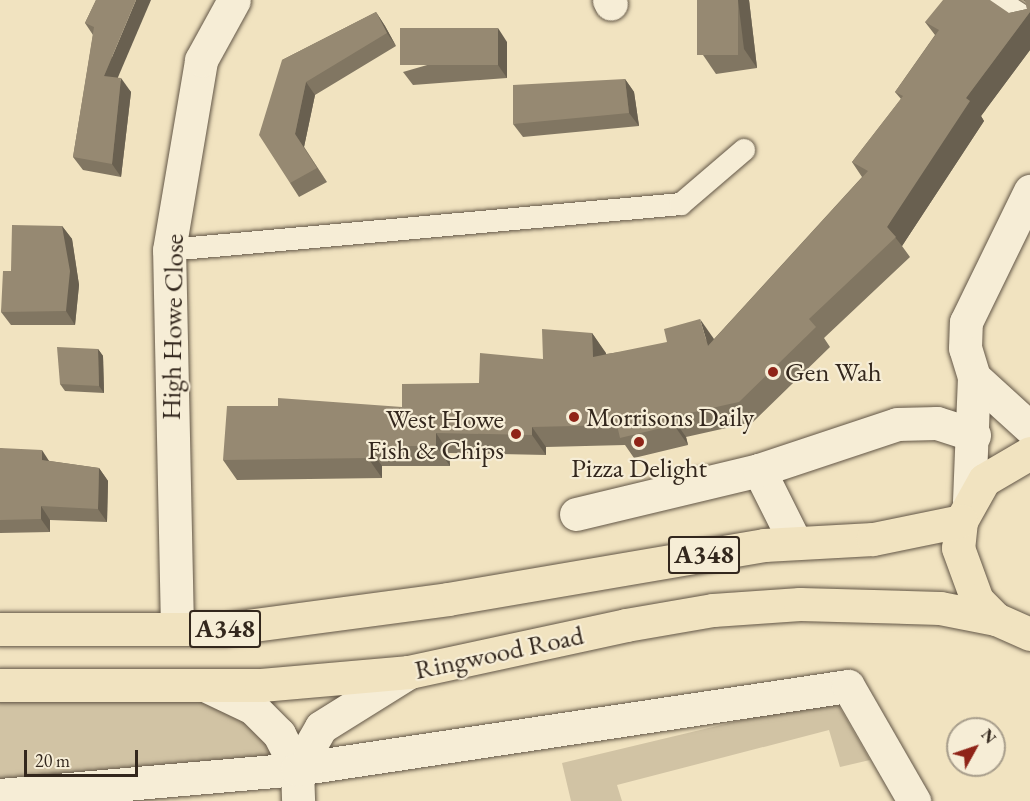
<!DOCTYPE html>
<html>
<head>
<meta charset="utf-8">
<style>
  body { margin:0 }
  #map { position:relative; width:1030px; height:801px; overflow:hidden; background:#f1e3c0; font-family:"EB Garamond",serif }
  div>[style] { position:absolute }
  .green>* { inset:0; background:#d1c3a4 }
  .roads { filter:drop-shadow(0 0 2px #625646) drop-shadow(0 0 2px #625646) }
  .lane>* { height:22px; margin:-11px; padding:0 11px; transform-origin:11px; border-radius:11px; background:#f6edd6 }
  .street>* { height:33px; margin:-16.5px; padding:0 16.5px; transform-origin:16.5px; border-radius:16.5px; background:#f6edd6 }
  .highway>* { height:33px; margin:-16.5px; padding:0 16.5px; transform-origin:16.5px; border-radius:16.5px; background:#f1e3c0 }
  .wall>* { inset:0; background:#817662 }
  .shaded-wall>* { inset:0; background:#696050 }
  .building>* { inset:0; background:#968972; transform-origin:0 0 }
  .dots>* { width:16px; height:16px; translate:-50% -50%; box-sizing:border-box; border:3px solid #f6edd6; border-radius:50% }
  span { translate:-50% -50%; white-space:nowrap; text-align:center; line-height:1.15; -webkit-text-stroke:4.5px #f6edd6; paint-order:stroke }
  .shield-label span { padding:2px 4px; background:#f6edd6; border:2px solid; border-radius:4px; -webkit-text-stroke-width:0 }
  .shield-label { font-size:26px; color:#33271d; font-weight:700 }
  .street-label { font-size:27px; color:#33271d }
  .poi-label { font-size:27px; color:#33271d }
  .left { translate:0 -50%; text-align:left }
  .right { translate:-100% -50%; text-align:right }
  .north { position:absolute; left:946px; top:717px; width:60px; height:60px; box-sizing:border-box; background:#f6edd6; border:2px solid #a89e8c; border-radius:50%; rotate:50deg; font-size:16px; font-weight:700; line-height:24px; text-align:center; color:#33271d }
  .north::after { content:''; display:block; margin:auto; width:21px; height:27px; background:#8f2418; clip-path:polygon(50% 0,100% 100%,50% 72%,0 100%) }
  .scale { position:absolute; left:24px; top:750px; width:114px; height:27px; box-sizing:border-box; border:3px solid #33271d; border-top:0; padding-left:8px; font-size:18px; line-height:21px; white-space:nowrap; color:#33271d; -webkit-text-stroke:4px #f6edd6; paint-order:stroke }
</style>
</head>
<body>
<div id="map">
  <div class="green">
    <div style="clip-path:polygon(0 685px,205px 685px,297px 769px,0 795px)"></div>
    <div style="clip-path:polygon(821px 701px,839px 706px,870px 760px,840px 767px,829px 730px,617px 785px,622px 801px,571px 801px,562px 763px)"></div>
  </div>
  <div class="roads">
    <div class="lane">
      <div style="left:998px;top:0;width:38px;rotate:33deg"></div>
      <div style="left:169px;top:250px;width:514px;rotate:-5.13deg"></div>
      <div style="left:681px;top:204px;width:83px;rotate:-40.6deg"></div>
    </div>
    <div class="street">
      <div style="left:609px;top:0;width:4px;rotate:63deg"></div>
      <div style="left:974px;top:377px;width:76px;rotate:42.3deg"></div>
      <div style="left:759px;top:470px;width:80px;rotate:63.4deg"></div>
      <div style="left:969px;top:501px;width:124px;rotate:-87.7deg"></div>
      <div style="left:974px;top:377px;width:30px;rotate:-107deg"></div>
      <div style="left:965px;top:348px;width:26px;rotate:-88deg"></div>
      <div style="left:966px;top:322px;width:146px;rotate:-64deg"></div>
      <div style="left:576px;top:514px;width:188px;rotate:-13.5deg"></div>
      <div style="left:759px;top:470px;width:145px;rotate:-18.4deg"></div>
      <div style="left:897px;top:424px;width:40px;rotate:-1.4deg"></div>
      <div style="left:937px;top:423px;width:39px;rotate:18deg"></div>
      <div style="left:177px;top:628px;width:378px;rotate:-91.2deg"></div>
      <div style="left:169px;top:250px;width:193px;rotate:-80.4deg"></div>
      <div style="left:201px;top:60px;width:68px;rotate:-61.2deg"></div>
      <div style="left:205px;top:685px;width:53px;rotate:25.6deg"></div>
      <div style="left:253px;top:708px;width:37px;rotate:45deg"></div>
      <div style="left:279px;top:734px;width:39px;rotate:63deg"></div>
      <div style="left:297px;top:769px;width:32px;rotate:88deg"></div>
      <div style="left:297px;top:769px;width:48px;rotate:-60.3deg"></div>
      <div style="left:321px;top:727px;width:104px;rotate:-32deg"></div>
      <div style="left:0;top:795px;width:298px;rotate:-5deg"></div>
      <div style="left:297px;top:769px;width:557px;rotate:-8.57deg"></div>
      <div style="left:848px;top:686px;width:133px;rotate:60.1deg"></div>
    </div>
    <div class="highway">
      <div style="left:1030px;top:453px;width:53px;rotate:149.6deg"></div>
      <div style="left:984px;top:480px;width:47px;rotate:119.3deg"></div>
      <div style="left:961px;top:521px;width:27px;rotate:96deg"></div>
      <div style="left:958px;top:548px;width:55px;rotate:69.9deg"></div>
      <div style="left:977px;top:600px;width:27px;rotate:45deg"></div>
      <div style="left:996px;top:619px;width:37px;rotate:24deg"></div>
      <div style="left:0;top:629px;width:224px"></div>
      <div style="left:224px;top:629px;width:226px;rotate:-7.6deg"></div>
      <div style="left:448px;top:599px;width:321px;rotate:-9.7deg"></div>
      <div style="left:764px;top:545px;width:109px;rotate:-3.2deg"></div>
      <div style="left:873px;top:539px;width:90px;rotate:-11.6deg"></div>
      <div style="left:0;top:685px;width:261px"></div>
      <div style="left:261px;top:685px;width:149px;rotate:-5deg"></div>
      <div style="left:409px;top:672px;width:222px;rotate:-12.2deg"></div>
      <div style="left:626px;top:625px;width:88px;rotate:-9.8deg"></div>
      <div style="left:713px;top:610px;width:87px;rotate:-3.9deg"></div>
      <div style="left:800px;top:604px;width:140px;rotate:1.6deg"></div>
      <div style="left:940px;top:608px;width:57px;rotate:11.1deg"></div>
    </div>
  </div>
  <div class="wall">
    <div style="clip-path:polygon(96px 0,118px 78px,131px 92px,121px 177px,83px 170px,73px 157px,93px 35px,85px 23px)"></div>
    <div style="clip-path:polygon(697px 0,749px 0,757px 68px,716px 74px,703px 55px)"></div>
    <div style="clip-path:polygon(1023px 0,1030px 0,1030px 50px,981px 116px,984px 121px,902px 246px,910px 257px,824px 338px,830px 347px,753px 422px,686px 437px,688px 445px,634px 458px,625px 445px,546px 447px,546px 455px,449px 453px,450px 466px,382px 466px,382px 478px,237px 480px,223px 460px,402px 407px,479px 383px,543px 359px,592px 333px,606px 354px,714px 339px,862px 177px,852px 162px,901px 99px,895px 92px,935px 35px,925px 22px,1009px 13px,1027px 9px,1026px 2px)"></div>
    <div style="clip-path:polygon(376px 12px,385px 26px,396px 46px,315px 95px,304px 147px,327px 182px,299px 197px,290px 183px,282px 60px)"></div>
    <div style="clip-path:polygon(507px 42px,507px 78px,413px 85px,403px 72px)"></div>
    <div style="clip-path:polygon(625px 79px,634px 92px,639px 126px,523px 137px,513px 124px)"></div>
    <div style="clip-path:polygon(62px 226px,72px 239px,79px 285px,75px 325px,11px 325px,1px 312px,11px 271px)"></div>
    <div style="clip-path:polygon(98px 349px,103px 356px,104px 393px,65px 391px,60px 384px)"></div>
    <div style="clip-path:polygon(0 448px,50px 461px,99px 468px,108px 481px,107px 522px,50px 520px,50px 532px,0 533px)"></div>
  </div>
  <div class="shaded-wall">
    <div style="clip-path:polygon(136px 0,151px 0,113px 89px,104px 76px)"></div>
    <div style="clip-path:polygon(738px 0,749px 0,757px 68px,744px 49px)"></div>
    <div style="clip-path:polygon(376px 12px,385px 26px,396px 46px,387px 33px)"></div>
    <div style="clip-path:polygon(1030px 12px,1030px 50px,981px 116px,984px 121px,902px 246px,887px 227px,966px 98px)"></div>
    <div style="clip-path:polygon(498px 28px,507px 42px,507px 78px,498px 65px)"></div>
    <div style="clip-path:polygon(121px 78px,131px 92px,121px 177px,112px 164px)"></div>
    <div style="clip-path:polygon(625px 79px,634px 92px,639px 126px,629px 113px)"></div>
    <div style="clip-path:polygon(306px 82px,315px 95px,304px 147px,327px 182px,295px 134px)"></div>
    <div style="clip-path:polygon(62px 226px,72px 239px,79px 285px,75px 325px,66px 311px)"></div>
    <div style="clip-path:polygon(700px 319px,714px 339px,708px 346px)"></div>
    <div style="clip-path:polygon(592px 333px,606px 353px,606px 376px,593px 357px)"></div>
    <div style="clip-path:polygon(98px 349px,103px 356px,104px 393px,99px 386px)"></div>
    <div style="clip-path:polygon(672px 417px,686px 437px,688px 445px,674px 425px)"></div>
    <div style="clip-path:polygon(532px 427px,546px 447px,546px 455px,532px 435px)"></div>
    <div style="clip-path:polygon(436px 433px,449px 453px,450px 466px,436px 446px)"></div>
    <div style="clip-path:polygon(368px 446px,382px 466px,382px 478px,368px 458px)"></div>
    <div style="clip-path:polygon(42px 450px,51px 464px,42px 460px)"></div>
    <div style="clip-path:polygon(99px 468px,108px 481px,107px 522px,98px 509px)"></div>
    <div style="clip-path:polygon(41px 506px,50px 520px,50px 532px,41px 519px)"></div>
  </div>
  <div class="building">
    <div style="clip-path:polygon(96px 0,136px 0,104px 76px,121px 78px,112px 164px,73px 157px,94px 27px,85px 23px)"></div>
    <div style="left:697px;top:0;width:41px;height:55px"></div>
    <div style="clip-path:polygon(943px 0,990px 0,1009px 13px,1027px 9px,1025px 0,1030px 0,1030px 12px,966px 98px,970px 101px,887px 227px,896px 237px,809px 319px,816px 327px,739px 402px,672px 417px,674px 425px,620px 438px,617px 425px,532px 427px,532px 435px,436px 433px,436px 446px,368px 446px,368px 458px,223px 460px,227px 406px,278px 406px,278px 398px,402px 407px,402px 384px,479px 383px,480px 353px,543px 359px,542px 329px,592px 333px,593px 357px,667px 342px,664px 329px,700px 319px,708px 346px,868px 171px,852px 162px,903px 96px,895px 92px,939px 30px,925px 22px)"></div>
    <div style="clip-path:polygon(376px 12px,387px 33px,306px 82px,295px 134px,317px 168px,290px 183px,259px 135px,282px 60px)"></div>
    <div style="left:498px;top:28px;width:37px;height:98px;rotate:90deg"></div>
    <div style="clip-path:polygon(625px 79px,629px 113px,513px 124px,513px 85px)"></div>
    <div style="clip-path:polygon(12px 225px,62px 226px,70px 271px,66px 311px,1px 312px,3px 271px,11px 271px)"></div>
    <div style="clip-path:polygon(57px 347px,98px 349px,99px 386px,60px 384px)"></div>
    <div style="clip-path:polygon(0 448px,42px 450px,42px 460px,99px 468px,98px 509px,41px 506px,41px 519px,0 520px)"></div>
  </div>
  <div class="dots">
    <div style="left:773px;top:372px;background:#8f2418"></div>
    <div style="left:574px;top:417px;background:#8f2418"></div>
    <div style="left:516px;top:434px;background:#8f2418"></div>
    <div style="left:639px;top:442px;background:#8f2418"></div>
  </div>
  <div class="shield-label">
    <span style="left:704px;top:555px">A348</span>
    <span style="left:225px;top:629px">A348</span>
  </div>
  <div class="street-label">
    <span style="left:172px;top:327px;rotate:-89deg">High Howe Close</span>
    <span style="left:499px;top:652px;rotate:-12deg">Ringwood Road</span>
  </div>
  <div class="poi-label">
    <span class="left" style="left:785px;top:372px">Gen Wah</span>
    <span class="left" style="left:586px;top:417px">Morrisons Daily</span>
    <span class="right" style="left:504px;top:434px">West Howe<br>Fish &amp; Chips</span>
    <span style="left:639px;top:468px">Pizza Delight</span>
  </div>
  <div class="north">N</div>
  <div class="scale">20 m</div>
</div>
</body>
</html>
